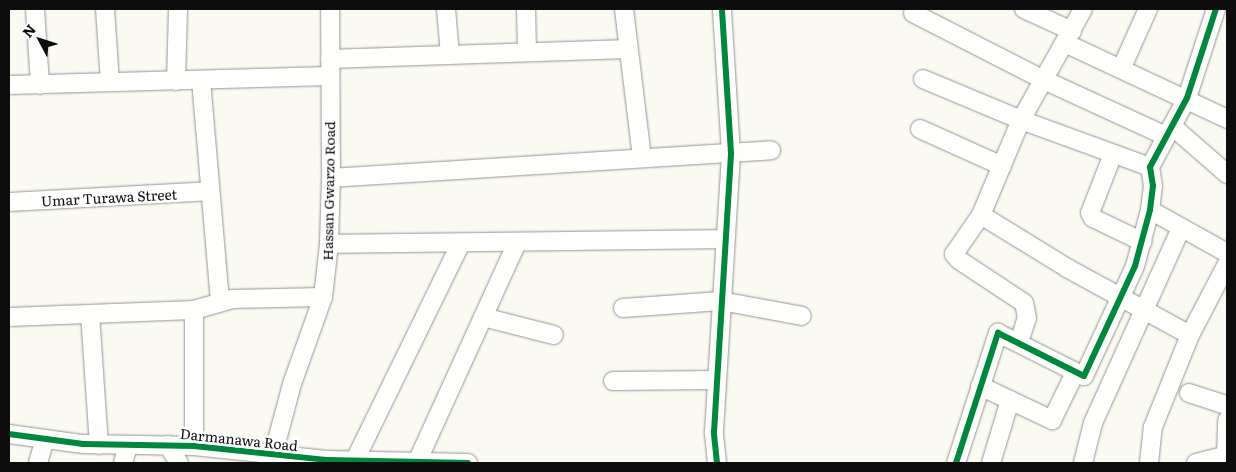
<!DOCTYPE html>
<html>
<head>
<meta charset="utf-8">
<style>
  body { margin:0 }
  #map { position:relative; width:1236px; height:472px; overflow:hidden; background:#fbfaf2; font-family:Literata,serif }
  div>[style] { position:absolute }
  .roads { filter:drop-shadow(0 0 1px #949490) drop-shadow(0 0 1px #949490) }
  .minor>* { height:18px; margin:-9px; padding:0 9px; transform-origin:9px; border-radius:9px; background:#fefefd }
  .cycleway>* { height:6px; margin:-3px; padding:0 3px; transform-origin:3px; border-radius:3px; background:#00873e }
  span { translate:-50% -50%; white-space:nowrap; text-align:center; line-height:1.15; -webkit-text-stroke:5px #fff; paint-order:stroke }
  .street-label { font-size:14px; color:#0d0d0d }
  .frame { position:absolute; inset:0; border:10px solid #0d0d0d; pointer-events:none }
  .north { position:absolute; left:15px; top:15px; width:50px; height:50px; -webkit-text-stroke:4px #fff; paint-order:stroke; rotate:310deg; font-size:14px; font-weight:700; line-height:20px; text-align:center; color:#0d0d0d }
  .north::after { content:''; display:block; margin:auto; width:18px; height:22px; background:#0d0d0d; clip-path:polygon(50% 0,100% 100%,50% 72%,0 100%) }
</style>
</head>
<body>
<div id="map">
  <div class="roads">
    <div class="minor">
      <div style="left:35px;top:9px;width:76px;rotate:86.2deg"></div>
      <div style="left:105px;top:9px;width:73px;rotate:86.1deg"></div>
      <div style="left:446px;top:9px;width:46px;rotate:85deg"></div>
      <div style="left:526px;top:9px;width:42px;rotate:88.6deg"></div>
      <div style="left:624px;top:9px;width:150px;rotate:83.1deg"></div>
      <div style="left:1024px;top:9px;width:53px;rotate:24.6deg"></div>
      <div style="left:913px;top:13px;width:147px;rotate:27.1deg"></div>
      <div style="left:1044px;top:80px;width:134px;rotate:24.7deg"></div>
      <div style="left:1065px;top:43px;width:179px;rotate:25.1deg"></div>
      <div style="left:330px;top:59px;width:297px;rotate:-1.9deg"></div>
      <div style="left:1122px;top:67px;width:64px;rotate:-65.9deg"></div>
      <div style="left:923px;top:79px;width:106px;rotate:22.7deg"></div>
      <div style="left:1021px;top:120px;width:137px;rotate:20deg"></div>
      <div style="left:201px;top:80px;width:223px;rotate:85.1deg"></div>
      <div style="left:176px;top:81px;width:72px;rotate:-88.4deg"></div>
      <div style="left:9px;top:85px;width:320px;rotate:-1.6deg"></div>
      <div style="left:1172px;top:126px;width:73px;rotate:41.1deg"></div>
      <div style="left:920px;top:129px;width:90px;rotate:24.3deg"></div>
      <div style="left:1113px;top:154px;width:63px;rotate:111.3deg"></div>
      <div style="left:1090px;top:213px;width:6px;rotate:59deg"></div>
      <div style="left:1093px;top:218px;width:55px;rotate:25.6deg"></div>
      <div style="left:331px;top:178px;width:441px;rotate:-3.6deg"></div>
      <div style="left:9px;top:202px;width:200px;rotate:-3.1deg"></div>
      <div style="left:1150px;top:210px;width:88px;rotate:29.2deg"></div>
      <div style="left:981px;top:215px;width:101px;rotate:31.6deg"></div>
      <div style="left:1067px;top:268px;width:140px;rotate:28.6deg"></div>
      <div style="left:329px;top:244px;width:395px;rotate:-0.7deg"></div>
      <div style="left:623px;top:308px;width:98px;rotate:-4.1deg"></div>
      <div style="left:721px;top:301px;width:82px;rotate:10.5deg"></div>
      <div style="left:194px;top:310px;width:136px;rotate:90deg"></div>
      <div style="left:90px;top:314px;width:131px;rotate:86.1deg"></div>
      <div style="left:9px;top:317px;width:185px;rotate:-2.2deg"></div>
      <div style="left:194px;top:310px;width:40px;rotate:-16deg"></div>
      <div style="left:232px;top:299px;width:91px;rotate:-1.3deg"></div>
      <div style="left:483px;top:317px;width:73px;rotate:14.2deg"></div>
      <div style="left:1019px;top:342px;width:25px;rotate:-72deg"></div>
      <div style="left:1027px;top:318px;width:15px;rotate:-101deg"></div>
      <div style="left:1024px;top:303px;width:78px;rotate:-146.5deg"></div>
      <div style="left:959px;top:260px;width:8px;rotate:-130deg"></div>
      <div style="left:954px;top:254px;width:47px;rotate:-55.3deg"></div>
      <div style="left:981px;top:215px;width:103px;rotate:-67.2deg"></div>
      <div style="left:1021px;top:120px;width:127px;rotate:-60.8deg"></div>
      <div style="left:613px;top:381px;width:104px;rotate:-0.6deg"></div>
      <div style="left:980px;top:386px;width:80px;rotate:25.3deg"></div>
      <div style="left:1052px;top:420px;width:52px;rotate:-63.9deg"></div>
      <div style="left:1189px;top:393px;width:40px;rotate:18deg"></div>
      <div style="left:9px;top:434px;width:75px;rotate:7.7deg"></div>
      <div style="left:83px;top:444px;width:111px;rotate:1deg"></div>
      <div style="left:194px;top:446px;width:135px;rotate:6deg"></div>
      <div style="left:328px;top:460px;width:140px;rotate:1.2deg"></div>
      <div style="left:168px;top:445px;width:21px;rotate:59deg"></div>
      <div style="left:273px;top:455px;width:73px;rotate:-75deg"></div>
      <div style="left:292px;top:384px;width:92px;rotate:-70.4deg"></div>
      <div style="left:323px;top:297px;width:53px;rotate:-83.5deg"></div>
      <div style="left:329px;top:244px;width:66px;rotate:-88.3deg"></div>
      <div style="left:331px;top:178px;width:169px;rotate:-90.3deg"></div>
      <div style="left:1226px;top:455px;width:35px;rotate:-88deg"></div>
      <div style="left:354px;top:462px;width:244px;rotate:-64deg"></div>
      <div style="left:417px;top:462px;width:241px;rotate:-65.5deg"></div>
      <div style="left:38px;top:463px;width:25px;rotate:-74deg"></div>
      <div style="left:123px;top:463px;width:18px;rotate:-74deg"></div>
      <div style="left:717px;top:463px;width:31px;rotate:-96deg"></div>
      <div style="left:714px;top:432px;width:280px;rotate:-86.5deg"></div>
      <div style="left:731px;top:153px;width:144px;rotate:-93.6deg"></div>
      <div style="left:956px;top:463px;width:137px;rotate:-72.1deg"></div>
      <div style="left:998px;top:333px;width:96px;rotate:26.6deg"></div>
      <div style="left:1084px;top:376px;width:121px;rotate:-65.1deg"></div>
      <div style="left:1135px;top:266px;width:58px;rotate:-75deg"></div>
      <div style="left:1150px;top:210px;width:24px;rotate:-83deg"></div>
      <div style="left:1153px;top:186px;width:19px;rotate:-99deg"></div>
      <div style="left:1150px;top:167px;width:78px;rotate:-61.8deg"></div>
      <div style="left:1187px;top:98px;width:94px;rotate:-72deg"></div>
      <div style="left:991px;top:463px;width:66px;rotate:-73.2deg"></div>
      <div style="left:1083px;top:463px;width:41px;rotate:-76deg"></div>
      <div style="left:1093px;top:423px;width:214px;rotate:-65.7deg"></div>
      <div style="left:1149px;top:463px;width:36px;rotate:-84deg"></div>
      <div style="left:1153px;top:427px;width:99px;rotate:-68.1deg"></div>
      <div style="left:1190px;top:335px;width:80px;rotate:-62.5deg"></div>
      <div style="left:1196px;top:463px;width:32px;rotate:-14deg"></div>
    </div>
  </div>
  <div class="cycleway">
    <div style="left:9px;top:434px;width:75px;rotate:7.7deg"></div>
    <div style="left:83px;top:444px;width:111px;rotate:1deg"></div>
    <div style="left:194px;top:446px;width:135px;rotate:6deg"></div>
    <div style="left:328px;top:460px;width:140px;rotate:1.2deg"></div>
    <div style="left:717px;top:463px;width:31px;rotate:-96deg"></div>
    <div style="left:714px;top:432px;width:280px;rotate:-86.5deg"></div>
    <div style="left:731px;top:153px;width:144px;rotate:-93.6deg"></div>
    <div style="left:956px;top:463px;width:137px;rotate:-72.1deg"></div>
    <div style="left:998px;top:333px;width:96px;rotate:26.6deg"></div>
    <div style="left:1084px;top:376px;width:121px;rotate:-65.1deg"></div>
    <div style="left:1135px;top:266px;width:58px;rotate:-75deg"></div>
    <div style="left:1150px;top:210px;width:24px;rotate:-83deg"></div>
    <div style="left:1153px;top:186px;width:19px;rotate:-99deg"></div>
    <div style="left:1150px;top:167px;width:78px;rotate:-61.8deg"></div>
    <div style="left:1187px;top:98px;width:94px;rotate:-72deg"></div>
  </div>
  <div class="street-label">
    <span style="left:328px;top:191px;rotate:-89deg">Hassan Gwarzo Road</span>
    <span style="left:109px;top:197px;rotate:-3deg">Umar Turawa Street</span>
    <span style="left:239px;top:439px;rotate:6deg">Darmanawa Road</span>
  </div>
  <div class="frame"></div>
  <div class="north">N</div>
</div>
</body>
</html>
